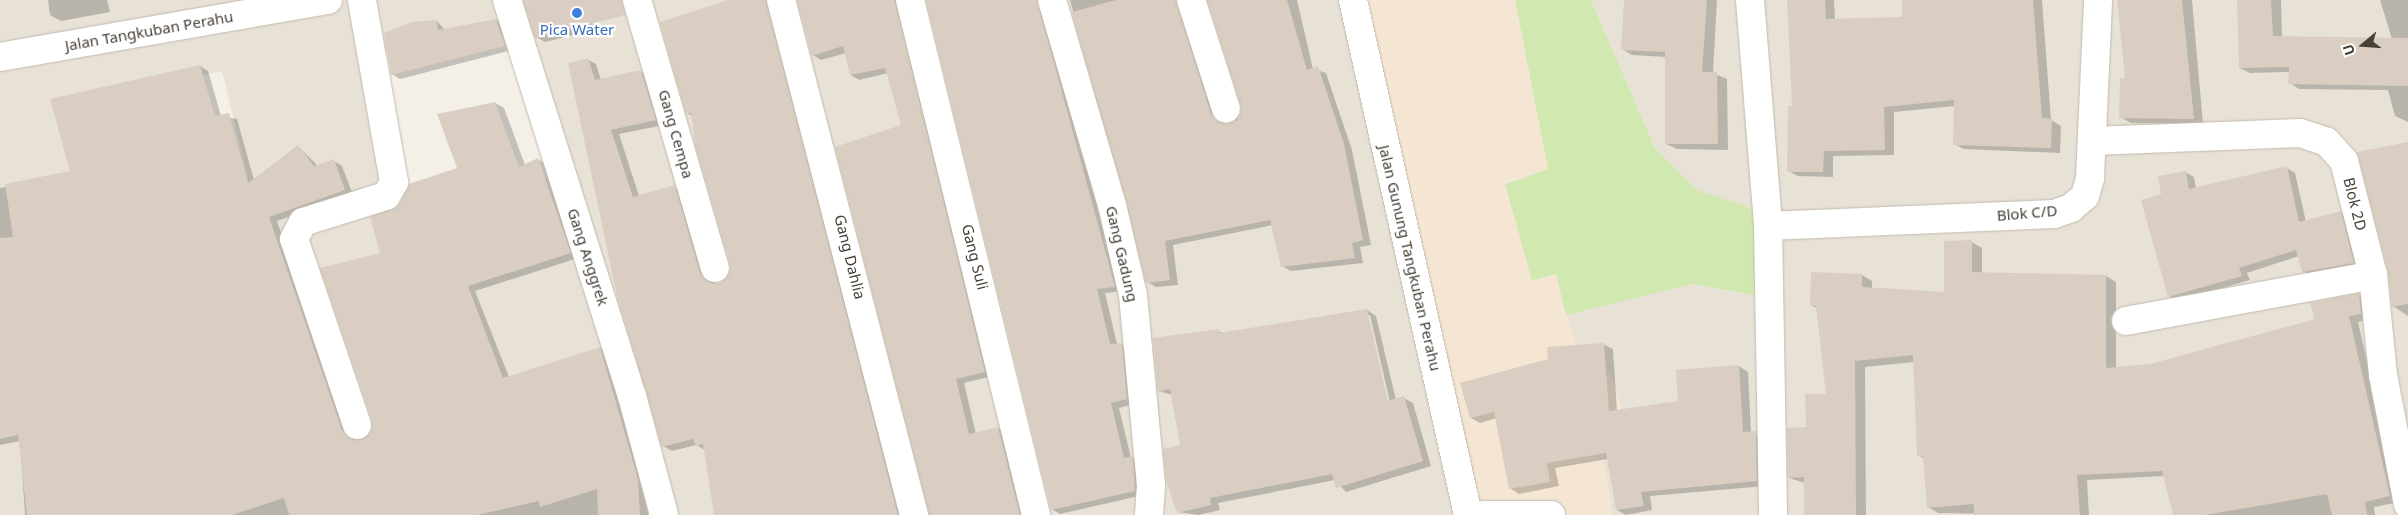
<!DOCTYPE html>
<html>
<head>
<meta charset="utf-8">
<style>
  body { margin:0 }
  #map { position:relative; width:2408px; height:515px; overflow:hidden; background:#f4f0e8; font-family:"Noto Sans",sans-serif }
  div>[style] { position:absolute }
  .residential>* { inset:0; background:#e8e2d6 }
  .commercial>* { inset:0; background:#f5e6d4 }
  .green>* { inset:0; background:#d1e8b1 }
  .shadow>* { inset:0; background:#0003 }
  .building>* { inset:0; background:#d9cec1 }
  .roads { filter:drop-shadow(0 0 1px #c3baae) drop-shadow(0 0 1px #c3baae) }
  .minor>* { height:28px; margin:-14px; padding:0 14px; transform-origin:14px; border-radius:14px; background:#fff }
  .dots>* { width:14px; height:14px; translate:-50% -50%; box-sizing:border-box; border:2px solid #fff; border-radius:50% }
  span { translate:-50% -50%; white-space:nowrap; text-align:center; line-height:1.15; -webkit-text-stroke:4.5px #fff; paint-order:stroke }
  .shop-label { font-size:15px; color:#366cbe }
  .street-label { font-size:15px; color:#474037 }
  .north { position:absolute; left:2338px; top:20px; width:50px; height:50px; -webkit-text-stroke:4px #fff; paint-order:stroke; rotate:252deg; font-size:14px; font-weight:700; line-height:20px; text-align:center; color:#474037 }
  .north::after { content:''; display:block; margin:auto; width:18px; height:22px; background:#474037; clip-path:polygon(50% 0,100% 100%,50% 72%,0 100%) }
</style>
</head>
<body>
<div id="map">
  <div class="residential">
    <div style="clip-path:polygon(evenodd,0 0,1354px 0,1468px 515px,0 515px,0 0,506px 33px,553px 175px,388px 219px,358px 57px,506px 33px,0 0,222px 71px,251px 191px,106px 96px,222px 71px)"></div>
    <div style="clip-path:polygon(1591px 0,2408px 0,2408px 515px,1612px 515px,1602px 448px,1566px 315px,1693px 284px,1774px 299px,1770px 214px,1697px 190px,1655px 148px)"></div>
  </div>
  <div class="commercial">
    <div style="clip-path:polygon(1354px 0,1515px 0,1548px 169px,1505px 183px,1532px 281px,1556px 274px,1587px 385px,1611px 374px,1624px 418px,1602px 448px,1612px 515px,1468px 515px)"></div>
  </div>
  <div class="green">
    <div style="clip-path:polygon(1515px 0,1591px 0,1655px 148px,1697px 190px,1770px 214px,1775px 299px,1693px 284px,1566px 315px,1556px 274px,1532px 281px,1505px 184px,1548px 169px)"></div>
  </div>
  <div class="shadow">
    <div style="clip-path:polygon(48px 0,107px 0,110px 12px,61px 21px,50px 15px)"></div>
    <div style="clip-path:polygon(532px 0,587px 0,594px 30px,545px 42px,536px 37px)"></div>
    <div style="clip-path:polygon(729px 0,767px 0,774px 6px,905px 515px,715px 515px,705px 450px,696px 445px,672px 451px,663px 446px,587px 59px,596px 64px,601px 80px,641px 72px,650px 76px,664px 125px,619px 134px,639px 196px,674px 187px,683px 192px,709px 279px,720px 284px,731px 273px,731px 263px,692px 116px,687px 113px)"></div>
    <div style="clip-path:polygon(798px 0,904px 0,993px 376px,964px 383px,976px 434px,998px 428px,1007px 433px,1027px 515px,930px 515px,902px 126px,888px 73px,859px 80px,851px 75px,846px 53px,821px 60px,813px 55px)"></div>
    <div style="clip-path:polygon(927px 0,1046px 0,1123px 291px,1105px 293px,1117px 344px,1130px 349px,1135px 404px,1119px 408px,1131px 458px,1141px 462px,1143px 495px,1060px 514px,1052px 509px)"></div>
    <div style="clip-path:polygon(1070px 0,1185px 0,1220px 120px,1226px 125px,1243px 113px,1209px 0,1297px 0,1313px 69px,1326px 73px,1352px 150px,1371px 245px,1360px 247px,1363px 263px,1291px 271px,1282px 266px,1273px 225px,1173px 245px,1178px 285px,1156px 287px,1147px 282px)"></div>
    <div style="clip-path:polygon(1625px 0,1717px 0,1713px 73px,1727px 79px,1728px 150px,1677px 149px,1666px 144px,1666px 57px,1632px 55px,1622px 49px)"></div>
    <div style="clip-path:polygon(1788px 0,1834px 0,1835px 20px,1903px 19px,1903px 0,2042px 0,2051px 120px,2061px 126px,2060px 153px,1964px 149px,1954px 144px,1955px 106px,1894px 112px,1894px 155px,1833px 156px,1833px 177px,1798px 176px,1788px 171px,1793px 107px)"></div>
    <div style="clip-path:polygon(2118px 0,2192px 0,2203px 124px,2131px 123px,2120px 117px,2126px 80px)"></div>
    <div style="clip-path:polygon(2238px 0,2281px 0,2282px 38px,2392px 39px,2380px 0,2408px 0,2408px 122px,2395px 116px,2388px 90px,2299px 89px,2290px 83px,2290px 72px,2250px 73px,2240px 68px)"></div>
    <div style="clip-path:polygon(496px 20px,504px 24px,512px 50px,400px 79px,392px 74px,437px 21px,445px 30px)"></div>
    <div style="clip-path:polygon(200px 66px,208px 71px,221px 116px,237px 119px,254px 180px,299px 147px,318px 166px,334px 161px,342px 166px,353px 195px,277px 221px,354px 439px,363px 441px,373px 429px,382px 254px,400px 205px,458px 169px,495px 103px,504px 108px,525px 165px,537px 159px,546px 164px,578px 258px,475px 291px,509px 377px,600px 348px,608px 353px,646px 485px,648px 515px,25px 515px,20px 441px,0 445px,0 188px,71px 172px)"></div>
    <div style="clip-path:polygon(2408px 143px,2408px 316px,2393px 306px)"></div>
    <div style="clip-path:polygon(2287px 168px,2295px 173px,2306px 222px,2340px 212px,2349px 217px,2362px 267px,2312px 277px,2303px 271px,2299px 256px,2247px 273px,2250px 280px,2178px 301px,2169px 296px,2162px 195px,2185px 172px,2194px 177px,2196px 189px)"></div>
    <div style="clip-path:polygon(1972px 242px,1982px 248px,1982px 273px,2106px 276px,2116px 282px,2116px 368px,2150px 365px,2316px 320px,2359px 295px,2369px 301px,2371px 319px,2358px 322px,2400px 502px,2374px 507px,2375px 515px,2174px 515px,2164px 476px,2087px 480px,2089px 515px,1938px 513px,1928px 507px,1925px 459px,1918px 455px,1914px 362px,1865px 367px,1866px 515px,1806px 515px,1805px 483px,1789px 478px,1807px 428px,1827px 395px,1818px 309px,1811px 305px,1862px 275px,1872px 281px,1872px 288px,1945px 293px)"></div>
    <div style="clip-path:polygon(evenodd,1367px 310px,1376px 316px,1396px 400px,1404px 398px,1413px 403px,1431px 466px,1346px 492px,1335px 480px,1218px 503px,1220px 510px,1198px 515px,1178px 512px,1182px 446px,1172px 395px,1159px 391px,1218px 331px,1223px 333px,1367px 310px,1367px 315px,1370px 315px,1391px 407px,1389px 407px,1367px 315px)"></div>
    <div style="clip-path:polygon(1603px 344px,1613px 349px,1617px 411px,1679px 402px,1739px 366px,1748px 372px,1751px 433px,1765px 437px,1765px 486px,1650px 496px,1652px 510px,1626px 515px,1617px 510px,1608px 459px,1555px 468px,1559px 486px,1519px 494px,1510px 488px,1497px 418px,1480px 423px,1471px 418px)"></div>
  </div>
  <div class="building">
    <div style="clip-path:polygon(523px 0,622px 0,625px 15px,535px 38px)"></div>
    <div style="clip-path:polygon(728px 0,766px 0,898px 515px,714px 515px,703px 444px,696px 446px,693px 439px,662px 447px,617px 296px,568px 63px,588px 58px,595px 80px,641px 70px,656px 120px,611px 130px,633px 197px,675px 185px,700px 273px,711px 283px,720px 283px,730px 272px,730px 264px,695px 145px,691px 113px,686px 114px,660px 22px)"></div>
    <div style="clip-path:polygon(797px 0,895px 0,985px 372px,956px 379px,969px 434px,998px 427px,1020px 515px,929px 515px,835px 147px,901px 125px,885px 68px,850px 75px,843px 46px,812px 56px)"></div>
    <div style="clip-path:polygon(926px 0,1037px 0,1115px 287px,1097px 289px,1110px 344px,1122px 343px,1127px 399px,1111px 403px,1124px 458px,1133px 456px,1135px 491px,1051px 510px)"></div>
    <div style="clip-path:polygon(1116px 0,1176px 0,1211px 114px,1223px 124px,1237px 120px,1241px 105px,1207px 0,1287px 0,1307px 70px,1318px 66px,1344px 144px,1363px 240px,1352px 243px,1355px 258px,1281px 267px,1270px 220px,1165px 241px,1170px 280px,1146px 283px,1072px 12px)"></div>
    <div style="clip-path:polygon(1624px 0,1707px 0,1702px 72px,1717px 72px,1718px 144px,1665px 144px,1665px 52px,1621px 50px)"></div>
    <div style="clip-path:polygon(1787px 0,1825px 0,1826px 19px,1902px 17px,1902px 0,2033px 0,2042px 118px,2052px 119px,2051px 148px,1953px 145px,1954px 100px,1884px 107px,1885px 150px,1824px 151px,1823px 172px,1787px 172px,1788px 106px,1792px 106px)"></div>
    <div style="clip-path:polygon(2117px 0,2182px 0,2194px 119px,2119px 118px,2120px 78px,2125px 78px)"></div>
    <div style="clip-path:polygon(2237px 0,2271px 0,2273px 36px,2408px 38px,2408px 86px,2288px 84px,2289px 67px,2239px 68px)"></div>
    <div style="clip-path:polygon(496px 19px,505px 46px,391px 75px,384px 33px,411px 22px,437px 20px,438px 30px)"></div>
    <div style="clip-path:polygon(200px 65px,215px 116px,229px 113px,248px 183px,298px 145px,314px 166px,334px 159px,345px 190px,269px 217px,342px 430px,354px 440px,368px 436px,372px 420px,320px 268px,380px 253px,370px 217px,399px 204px,409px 184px,457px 168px,437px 114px,495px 102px,519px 167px,538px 158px,571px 253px,468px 286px,503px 378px,600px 347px,638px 479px,640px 515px,598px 515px,597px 489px,540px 507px,539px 501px,477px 515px,289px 515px,284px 498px,232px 515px,27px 515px,18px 435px,0 439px,0 238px,13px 237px,5px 184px,70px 171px,50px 99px)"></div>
    <div style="clip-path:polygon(2408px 142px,2408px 304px,2392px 307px,2388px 271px,2357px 152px)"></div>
    <div style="clip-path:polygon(2287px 166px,2299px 222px,2341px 211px,2354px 263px,2302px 272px,2296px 250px,2239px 268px,2242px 276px,2168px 297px,2141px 200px,2161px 194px,2158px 176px,2186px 171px,2189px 189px)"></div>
    <div style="clip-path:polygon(1972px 240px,1972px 272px,2106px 275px,2106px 368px,2150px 364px,2315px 319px,2310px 303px,2359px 293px,2361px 314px,2349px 316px,2390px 496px,2365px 502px,2367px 515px,2332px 515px,2327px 494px,2205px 515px,2173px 515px,2162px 471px,2077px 475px,2080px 515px,1974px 515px,1974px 504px,1927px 508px,1923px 456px,1917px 456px,1913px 355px,1855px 361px,1856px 515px,1804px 515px,1804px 477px,1788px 478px,1787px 428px,1806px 427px,1805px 394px,1826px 394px,1816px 306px,1810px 305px,1811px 272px,1862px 274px,1862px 287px,1944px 292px,1944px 241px)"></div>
    <div style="clip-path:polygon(1367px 309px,1388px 401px,1404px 396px,1423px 461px,1336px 488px,1332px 474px,1210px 498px,1211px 505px,1177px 513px,1167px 483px,1163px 449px,1180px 445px,1170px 389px,1158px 392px,1153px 338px,1219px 329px,1219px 333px)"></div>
    <div style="clip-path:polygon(1604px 343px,1609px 411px,1678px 401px,1676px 370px,1739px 365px,1743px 432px,1756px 431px,1757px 481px,1641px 492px,1644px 506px,1616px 510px,1606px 453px,1547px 463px,1550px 482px,1509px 489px,1494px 412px,1470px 418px,1460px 383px,1548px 359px,1547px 347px)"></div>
  </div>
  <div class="roads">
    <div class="minor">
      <div style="left:507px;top:0;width:415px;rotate:72.5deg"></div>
      <div style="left:632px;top:396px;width:123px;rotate:74.9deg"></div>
      <div style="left:637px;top:0;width:279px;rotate:73.8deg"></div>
      <div style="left:781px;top:0;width:532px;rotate:75.52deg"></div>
      <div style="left:910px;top:0;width:530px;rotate:76.25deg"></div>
      <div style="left:1052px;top:0;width:214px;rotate:73.7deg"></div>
      <div style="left:1112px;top:205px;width:92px;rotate:76.9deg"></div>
      <div style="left:1133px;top:295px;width:191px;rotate:84.6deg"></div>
      <div style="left:1151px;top:485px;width:30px;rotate:94deg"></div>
      <div style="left:1191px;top:0;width:114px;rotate:72.2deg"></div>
      <div style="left:1353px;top:0;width:528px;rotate:77.41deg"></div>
      <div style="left:1750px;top:0;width:227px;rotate:85.4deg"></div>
      <div style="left:1768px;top:226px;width:289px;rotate:89deg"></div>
      <div style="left:0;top:57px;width:333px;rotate:-9.9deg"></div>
      <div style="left:2092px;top:141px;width:208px;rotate:-2.2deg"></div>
      <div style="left:2300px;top:133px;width:28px;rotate:18deg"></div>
      <div style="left:2327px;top:142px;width:25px;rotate:48deg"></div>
      <div style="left:2344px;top:161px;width:118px;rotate:75.7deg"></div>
      <div style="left:2373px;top:275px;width:100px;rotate:84.3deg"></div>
      <div style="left:2383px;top:375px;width:132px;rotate:79.1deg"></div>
      <div style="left:1768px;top:226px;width:286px;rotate:-2.4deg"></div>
      <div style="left:2054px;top:214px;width:18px;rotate:-19deg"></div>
      <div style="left:2071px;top:208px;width:18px;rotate:-41deg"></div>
      <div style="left:2085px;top:196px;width:19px;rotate:-74deg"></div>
      <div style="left:2090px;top:178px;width:178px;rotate:-87.4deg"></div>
      <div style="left:2126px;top:321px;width:251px;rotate:-10.5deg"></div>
      <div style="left:357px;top:425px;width:196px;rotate:-108.7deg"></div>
      <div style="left:294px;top:239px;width:19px;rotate:-62deg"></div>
      <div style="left:303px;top:222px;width:87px;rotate:-17.4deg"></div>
      <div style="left:386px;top:196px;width:16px;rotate:-60deg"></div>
      <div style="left:394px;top:182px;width:185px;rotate:-100deg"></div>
      <div style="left:1483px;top:515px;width:68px"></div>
    </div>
  </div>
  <div class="dots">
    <div style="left:577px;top:13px;background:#3f7fe0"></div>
  </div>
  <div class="shop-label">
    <span style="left:577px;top:30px">Pica Water</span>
  </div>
  <div class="street-label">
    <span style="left:149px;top:31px;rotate:-10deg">Jalan Tangkuban Perahu</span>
    <span style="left:676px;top:134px;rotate:74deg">Gang Cempa</span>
    <span style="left:2355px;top:204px;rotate:76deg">Blok 2D</span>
    <span style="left:2027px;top:213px;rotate:-5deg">Blok C/D</span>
    <span style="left:1122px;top:254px;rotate:77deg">Gang Gadung</span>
    <span style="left:588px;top:257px;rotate:72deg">Gang Anggrek</span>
    <span style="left:850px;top:257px;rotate:76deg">Gang Dahlia</span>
    <span style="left:975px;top:257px;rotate:76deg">Gang Suli</span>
    <span style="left:1410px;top:258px;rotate:77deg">Jalan Gunung Tangkuban Perahu</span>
  </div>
  <div class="north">U</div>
</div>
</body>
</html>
